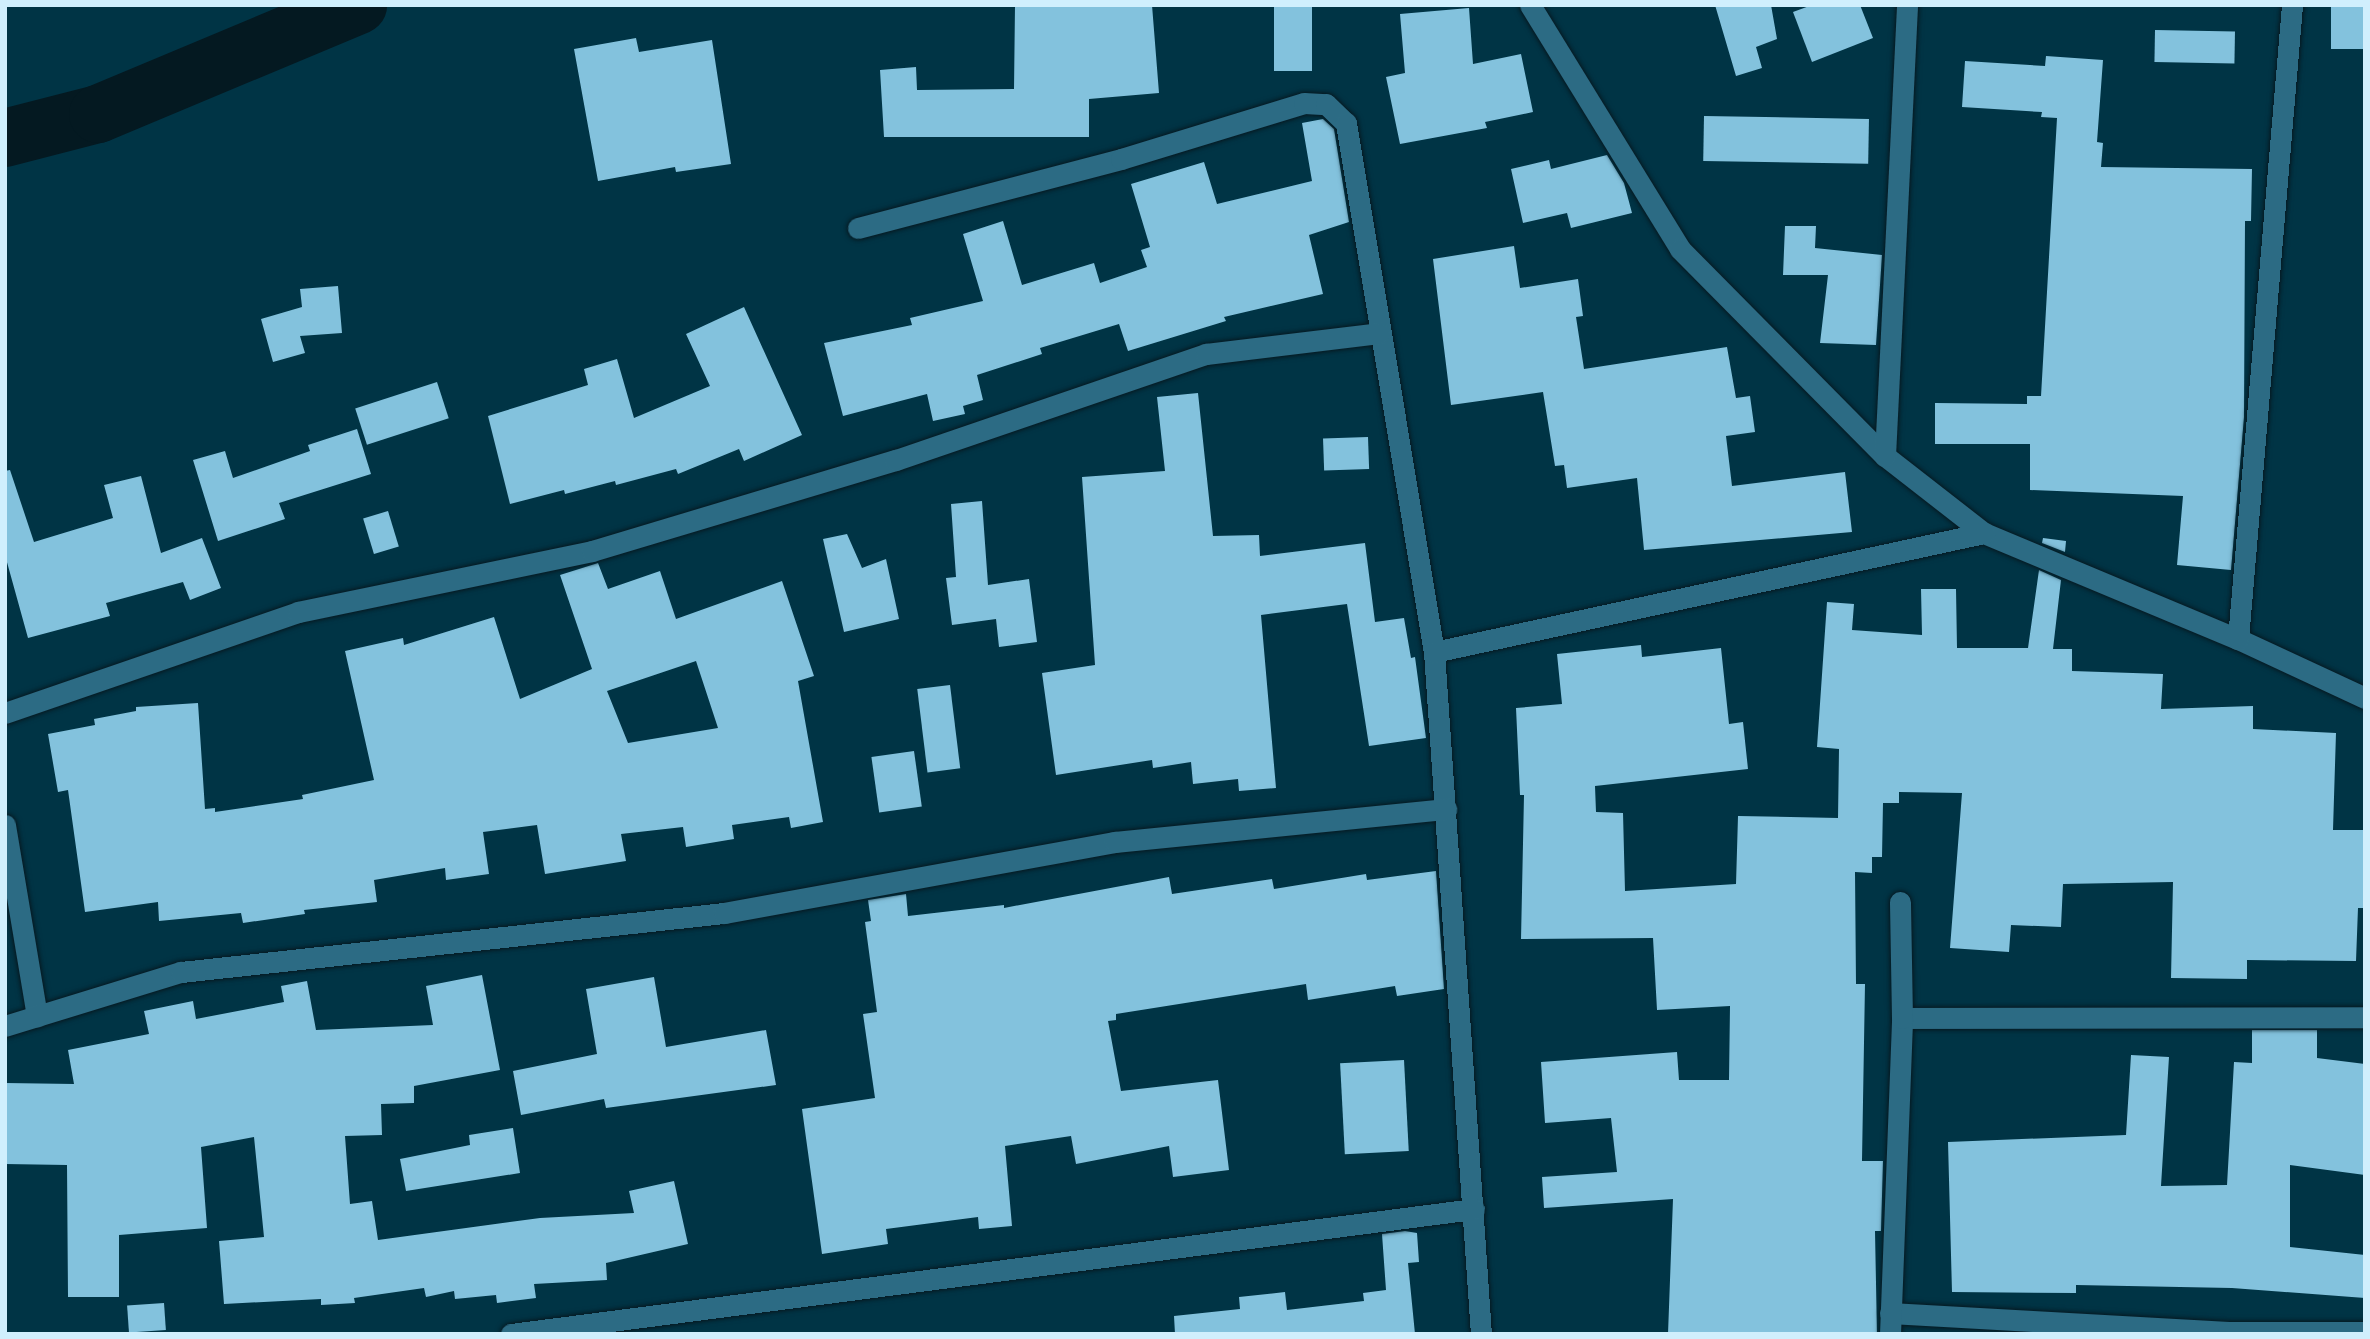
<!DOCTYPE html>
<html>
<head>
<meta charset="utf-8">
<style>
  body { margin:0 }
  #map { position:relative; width:2370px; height:1339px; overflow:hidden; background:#003445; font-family:"Exo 2",sans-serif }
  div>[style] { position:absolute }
  .river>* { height:58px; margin:-29px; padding:0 29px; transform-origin:29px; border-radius:29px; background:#041921 }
  .building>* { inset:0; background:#83c2dd; transform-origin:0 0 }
  .roads { filter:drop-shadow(0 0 2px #061921) drop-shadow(0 0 2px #061921) }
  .minor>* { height:21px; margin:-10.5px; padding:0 10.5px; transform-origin:10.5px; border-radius:10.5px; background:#2c6b84 }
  span { translate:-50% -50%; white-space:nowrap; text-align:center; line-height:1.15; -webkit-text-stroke:7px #062935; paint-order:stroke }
  .frame { position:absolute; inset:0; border:7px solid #d0effd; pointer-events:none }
</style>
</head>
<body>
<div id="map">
  <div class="river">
    <div style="left:5px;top:138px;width:96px;rotate:-14.5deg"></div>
    <div style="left:98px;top:114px;width:282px;rotate:-22.7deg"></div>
  </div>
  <div class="building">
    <div style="clip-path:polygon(1015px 5px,1152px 5px,1159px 93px,1089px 99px,1089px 137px,884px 137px,880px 70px,916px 67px,917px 90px,1014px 89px)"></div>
    <div style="left:1274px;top:5px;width:38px;height:66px"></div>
    <div style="clip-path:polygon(1715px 5px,1771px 5px,1777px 39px,1756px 47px,1762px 68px,1736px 76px)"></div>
    <div style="clip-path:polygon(1812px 5px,1860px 5px,1873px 38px,1812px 62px,1793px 12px)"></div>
    <div style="left:2331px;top:5px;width:34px;height:44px"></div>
    <div style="clip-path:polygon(1469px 8px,1473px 64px,1521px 54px,1533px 112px,1485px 122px,1487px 128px,1400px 144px,1386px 77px,1405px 73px,1400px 14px)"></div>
    <div style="left:2155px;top:30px;width:80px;height:32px;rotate:1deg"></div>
    <div style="clip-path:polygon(636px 38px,639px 52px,712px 40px,731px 164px,676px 172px,675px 167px,598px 181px,574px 49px)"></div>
    <div style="clip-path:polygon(2046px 56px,2103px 60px,2097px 142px,2103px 143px,2101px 167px,2252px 169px,2251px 221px,2245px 221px,2244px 417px,2231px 570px,2177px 565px,2183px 496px,2030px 490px,2030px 444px,1935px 444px,1935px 403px,2027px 404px,2027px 396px,2041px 396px,2057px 118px,2041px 117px,2042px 112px,1962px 107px,1965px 61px,2045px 66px)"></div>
    <div style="left:1704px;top:116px;width:165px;height:45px;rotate:1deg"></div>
    <div style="clip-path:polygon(1323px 119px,1334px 129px,1349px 222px,1309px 235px,1323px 294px,1224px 317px,1226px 321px,1128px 351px,1119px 324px,1040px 348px,1042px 354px,977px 375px,983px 400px,963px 406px,965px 414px,933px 421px,927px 394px,843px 416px,824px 343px,912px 325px,910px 318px,983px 301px,963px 234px,1003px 221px,1022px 285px,1094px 263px,1100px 283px,1147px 267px,1141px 250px,1150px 247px,1131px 184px,1204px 162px,1217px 204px,1312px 181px,1302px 123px)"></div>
    <div style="clip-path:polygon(1607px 155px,1624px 183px,1632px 213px,1571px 228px,1567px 213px,1523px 223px,1511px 169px,1549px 160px,1551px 169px)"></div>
    <div style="clip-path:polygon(1785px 226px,1816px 226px,1815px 248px,1882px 255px,1876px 345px,1820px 343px,1828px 275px,1783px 275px)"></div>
    <div style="clip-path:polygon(1514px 246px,1520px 288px,1578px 279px,1583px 316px,1576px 317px,1584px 369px,1727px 347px,1736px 398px,1750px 396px,1755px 432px,1726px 436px,1732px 486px,1845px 472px,1852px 532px,1644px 550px,1637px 478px,1567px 488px,1564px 465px,1555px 466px,1543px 392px,1451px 405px,1433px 259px)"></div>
    <div style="clip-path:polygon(338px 286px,342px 333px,300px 336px,305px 353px,273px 362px,261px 319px,302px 307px,300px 289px)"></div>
    <div style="clip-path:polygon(744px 307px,802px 435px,744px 461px,739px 449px,678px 474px,676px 469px,616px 485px,615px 481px,565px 494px,564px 490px,510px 504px,488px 416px,588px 385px,584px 369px,617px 359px,634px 418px,710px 386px,686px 334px)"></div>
    <div style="left:437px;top:382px;width:38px;height:86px;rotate:72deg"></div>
    <div style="clip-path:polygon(1198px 393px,1213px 536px,1259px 535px,1260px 556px,1365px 543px,1375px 622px,1404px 618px,1411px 658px,1415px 657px,1426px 738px,1369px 746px,1347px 604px,1261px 615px,1276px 788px,1239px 791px,1238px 779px,1193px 784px,1191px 762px,1153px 768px,1152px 760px,1056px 775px,1042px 673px,1095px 665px,1082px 477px,1165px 471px,1157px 397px)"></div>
    <div style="clip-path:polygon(357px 429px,371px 474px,279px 503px,285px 519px,218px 541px,193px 460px,225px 451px,233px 478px,310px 451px,308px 445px)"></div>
    <div style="left:1368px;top:437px;width:32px;height:45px;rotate:88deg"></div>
    <div style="clip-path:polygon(10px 470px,34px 542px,113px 518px,104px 485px,141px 476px,161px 553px,202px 538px,221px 588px,190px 600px,183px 582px,106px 603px,110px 616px,28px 638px,5px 555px,5px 471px)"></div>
    <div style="clip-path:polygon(982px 501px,988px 585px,1029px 579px,1037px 642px,999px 647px,996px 619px,952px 625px,946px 578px,956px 577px,951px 504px)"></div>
    <div style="left:388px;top:511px;width:37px;height:26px;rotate:73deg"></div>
    <div style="clip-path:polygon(847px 534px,862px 568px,886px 559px,899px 619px,844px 632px,823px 539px)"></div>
    <div style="clip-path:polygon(2043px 538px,2066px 541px,2065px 552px,2042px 543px)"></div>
    <div style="clip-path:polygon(evenodd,598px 563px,608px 589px,660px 571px,676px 619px,782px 581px,814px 676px,798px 681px,823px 822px,791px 828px,789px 817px,732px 825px,734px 839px,686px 847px,683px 827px,621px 834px,626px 861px,545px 874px,537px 825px,483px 832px,489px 874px,446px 880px,445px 868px,374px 880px,377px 902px,304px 910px,305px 914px,243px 923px,241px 913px,159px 921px,158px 902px,85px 912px,68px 790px,58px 792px,48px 734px,95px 725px,94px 719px,136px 711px,136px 707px,198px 703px,205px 809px,215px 808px,215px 812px,303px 799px,302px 795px,374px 780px,345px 651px,403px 638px,404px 645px,494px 617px,520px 699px,592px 669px,560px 575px,598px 563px,696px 661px,718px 728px,628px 743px,607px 691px,696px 661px)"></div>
    <div style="clip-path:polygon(2039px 570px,2061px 580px,2053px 649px,2072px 649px,2072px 671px,2163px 674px,2161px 709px,2253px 706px,2253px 729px,2336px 733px,2333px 830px,2365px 830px,2365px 908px,2358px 908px,2356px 961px,2247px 960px,2247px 979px,2171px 978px,2173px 882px,2063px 884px,2061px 927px,2011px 925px,2009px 952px,1950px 948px,1962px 793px,1899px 792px,1899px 803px,1883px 803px,1882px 857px,1872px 857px,1872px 873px,1855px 872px,1856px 984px,1865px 984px,1862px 1161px,1883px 1161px,1881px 1231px,1875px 1231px,1877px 1334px,1668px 1334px,1673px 1199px,1544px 1208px,1542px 1177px,1617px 1172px,1611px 1118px,1545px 1123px,1541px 1062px,1677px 1052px,1679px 1080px,1729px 1080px,1730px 1006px,1657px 1010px,1653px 938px,1521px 939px,1524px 795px,1520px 795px,1516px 708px,1562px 704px,1557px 654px,1641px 645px,1642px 657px,1721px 648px,1729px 724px,1743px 722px,1748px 769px,1595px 786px,1596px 812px,1623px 813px,1625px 891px,1736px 884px,1738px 816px,1838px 818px,1839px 749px,1817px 747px,1827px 602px,1854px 604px,1852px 630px,1922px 635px,1921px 589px,1956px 589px,1957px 648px,2028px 648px)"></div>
    <div style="left:950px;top:685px;width:84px;height:33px;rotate:83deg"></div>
    <div style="left:914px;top:751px;width:56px;height:43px;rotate:82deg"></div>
    <div style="clip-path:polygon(1436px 871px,1444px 989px,1397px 996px,1395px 986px,1308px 1000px,1306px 984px,1116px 1014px,1116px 1020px,1108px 1021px,1121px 1091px,1218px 1080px,1229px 1170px,1173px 1177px,1169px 1146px,1076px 1164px,1071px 1136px,1005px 1146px,1012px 1226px,979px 1229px,978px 1217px,886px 1229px,888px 1244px,822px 1254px,802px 1109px,875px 1098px,863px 1014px,877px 1012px,865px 922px,871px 921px,868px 900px,906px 894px,908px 916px,1004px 905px,1004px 908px,1169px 877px,1172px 894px,1272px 879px,1274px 889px,1366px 874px,1367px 880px)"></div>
    <div style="clip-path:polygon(482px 975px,500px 1070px,414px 1086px,414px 1103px,381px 1104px,382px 1135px,345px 1136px,350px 1204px,372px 1201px,378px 1240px,540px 1218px,634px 1213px,629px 1191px,674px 1181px,688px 1244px,606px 1263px,607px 1280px,534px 1284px,536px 1298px,497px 1303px,496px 1295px,455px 1299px,454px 1291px,426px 1297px,424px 1288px,354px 1298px,355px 1303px,321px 1305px,321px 1299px,224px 1304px,219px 1241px,264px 1237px,254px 1137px,201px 1147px,207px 1228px,119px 1235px,119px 1297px,68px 1297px,67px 1165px,5px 1164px,5px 1083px,74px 1084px,68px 1050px,149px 1034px,144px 1011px,193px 1001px,196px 1019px,284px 1002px,281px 986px,307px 981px,316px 1030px,433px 1025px,426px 986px)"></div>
    <div style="clip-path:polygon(654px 977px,666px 1047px,766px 1030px,776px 1085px,606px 1108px,604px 1099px,521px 1115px,513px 1071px,597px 1054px,586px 989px)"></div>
    <div style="clip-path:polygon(2252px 1030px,2317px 1030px,2317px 1058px,2365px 1064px,2365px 1175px,2290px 1165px,2290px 1247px,2365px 1255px,2365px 1298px,2232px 1288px,2076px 1285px,2076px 1293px,1952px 1292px,1948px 1142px,2126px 1135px,2131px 1055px,2169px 1057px,2161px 1186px,2227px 1185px,2234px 1062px,2252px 1063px)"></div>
    <div style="left:1404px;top:1060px;width:91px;height:64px;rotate:87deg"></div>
    <div style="clip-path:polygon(513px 1128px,520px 1173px,406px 1191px,400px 1159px,470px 1145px,469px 1135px)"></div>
    <div style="clip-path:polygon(1405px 1231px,1417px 1233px,1419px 1262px,1408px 1263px,1415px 1334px,1175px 1334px,1174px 1316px,1240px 1309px,1239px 1297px,1285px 1292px,1287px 1310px,1364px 1301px,1363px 1293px,1386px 1290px,1382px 1234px)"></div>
    <div style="left:164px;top:1303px;width:27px;height:37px;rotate:86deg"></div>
  </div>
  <div class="roads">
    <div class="minor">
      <div style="left:1530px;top:5px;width:286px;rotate:58.4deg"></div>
      <div style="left:1680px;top:249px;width:291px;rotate:45.3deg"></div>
      <div style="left:1885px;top:456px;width:125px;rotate:37.9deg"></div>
      <div style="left:1984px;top:533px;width:275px;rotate:22.7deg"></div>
      <div style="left:2238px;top:639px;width:140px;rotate:24.9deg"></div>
      <div style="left:858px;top:228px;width:272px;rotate:-14.7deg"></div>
      <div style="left:1121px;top:159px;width:191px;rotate:-17deg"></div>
      <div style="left:1304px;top:103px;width:22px;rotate:3deg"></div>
      <div style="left:1326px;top:104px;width:28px;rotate:44deg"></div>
      <div style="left:1346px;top:123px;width:536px;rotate:80.56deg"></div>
      <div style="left:1434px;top:652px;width:684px;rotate:86.06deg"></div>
      <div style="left:1885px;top:456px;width:452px;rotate:-87.2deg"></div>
      <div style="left:2238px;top:639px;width:636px;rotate:-85.13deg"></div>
      <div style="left:1434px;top:652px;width:563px;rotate:-12.21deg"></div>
      <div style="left:5px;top:713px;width:310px;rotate:-19deg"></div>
      <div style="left:298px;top:612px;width:300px;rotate:-11.7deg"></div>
      <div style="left:592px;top:551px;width:317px;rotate:-16.7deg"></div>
      <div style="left:896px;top:460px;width:328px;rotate:-18.9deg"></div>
      <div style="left:1206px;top:354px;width:174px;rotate:-6.9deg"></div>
      <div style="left:5px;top:825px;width:194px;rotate:80.5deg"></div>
      <div style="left:1902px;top:1018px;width:463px;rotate:-0.1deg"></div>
      <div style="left:5px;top:1026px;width:184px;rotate:-17.1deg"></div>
      <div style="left:181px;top:972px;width:546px;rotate:-6.2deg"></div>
      <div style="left:724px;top:913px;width:397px;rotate:-10.3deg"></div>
      <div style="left:1115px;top:842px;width:333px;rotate:-5.7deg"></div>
      <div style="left:1890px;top:1313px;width:339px;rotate:3.2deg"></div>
      <div style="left:2228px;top:1332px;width:137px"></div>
      <div style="left:511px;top:1334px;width:971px;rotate:-7.4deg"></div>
      <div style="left:1890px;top:1334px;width:316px;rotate:-87.8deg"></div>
      <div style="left:1902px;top:1018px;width:116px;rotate:-91deg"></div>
    </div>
  </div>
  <div class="frame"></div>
</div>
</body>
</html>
